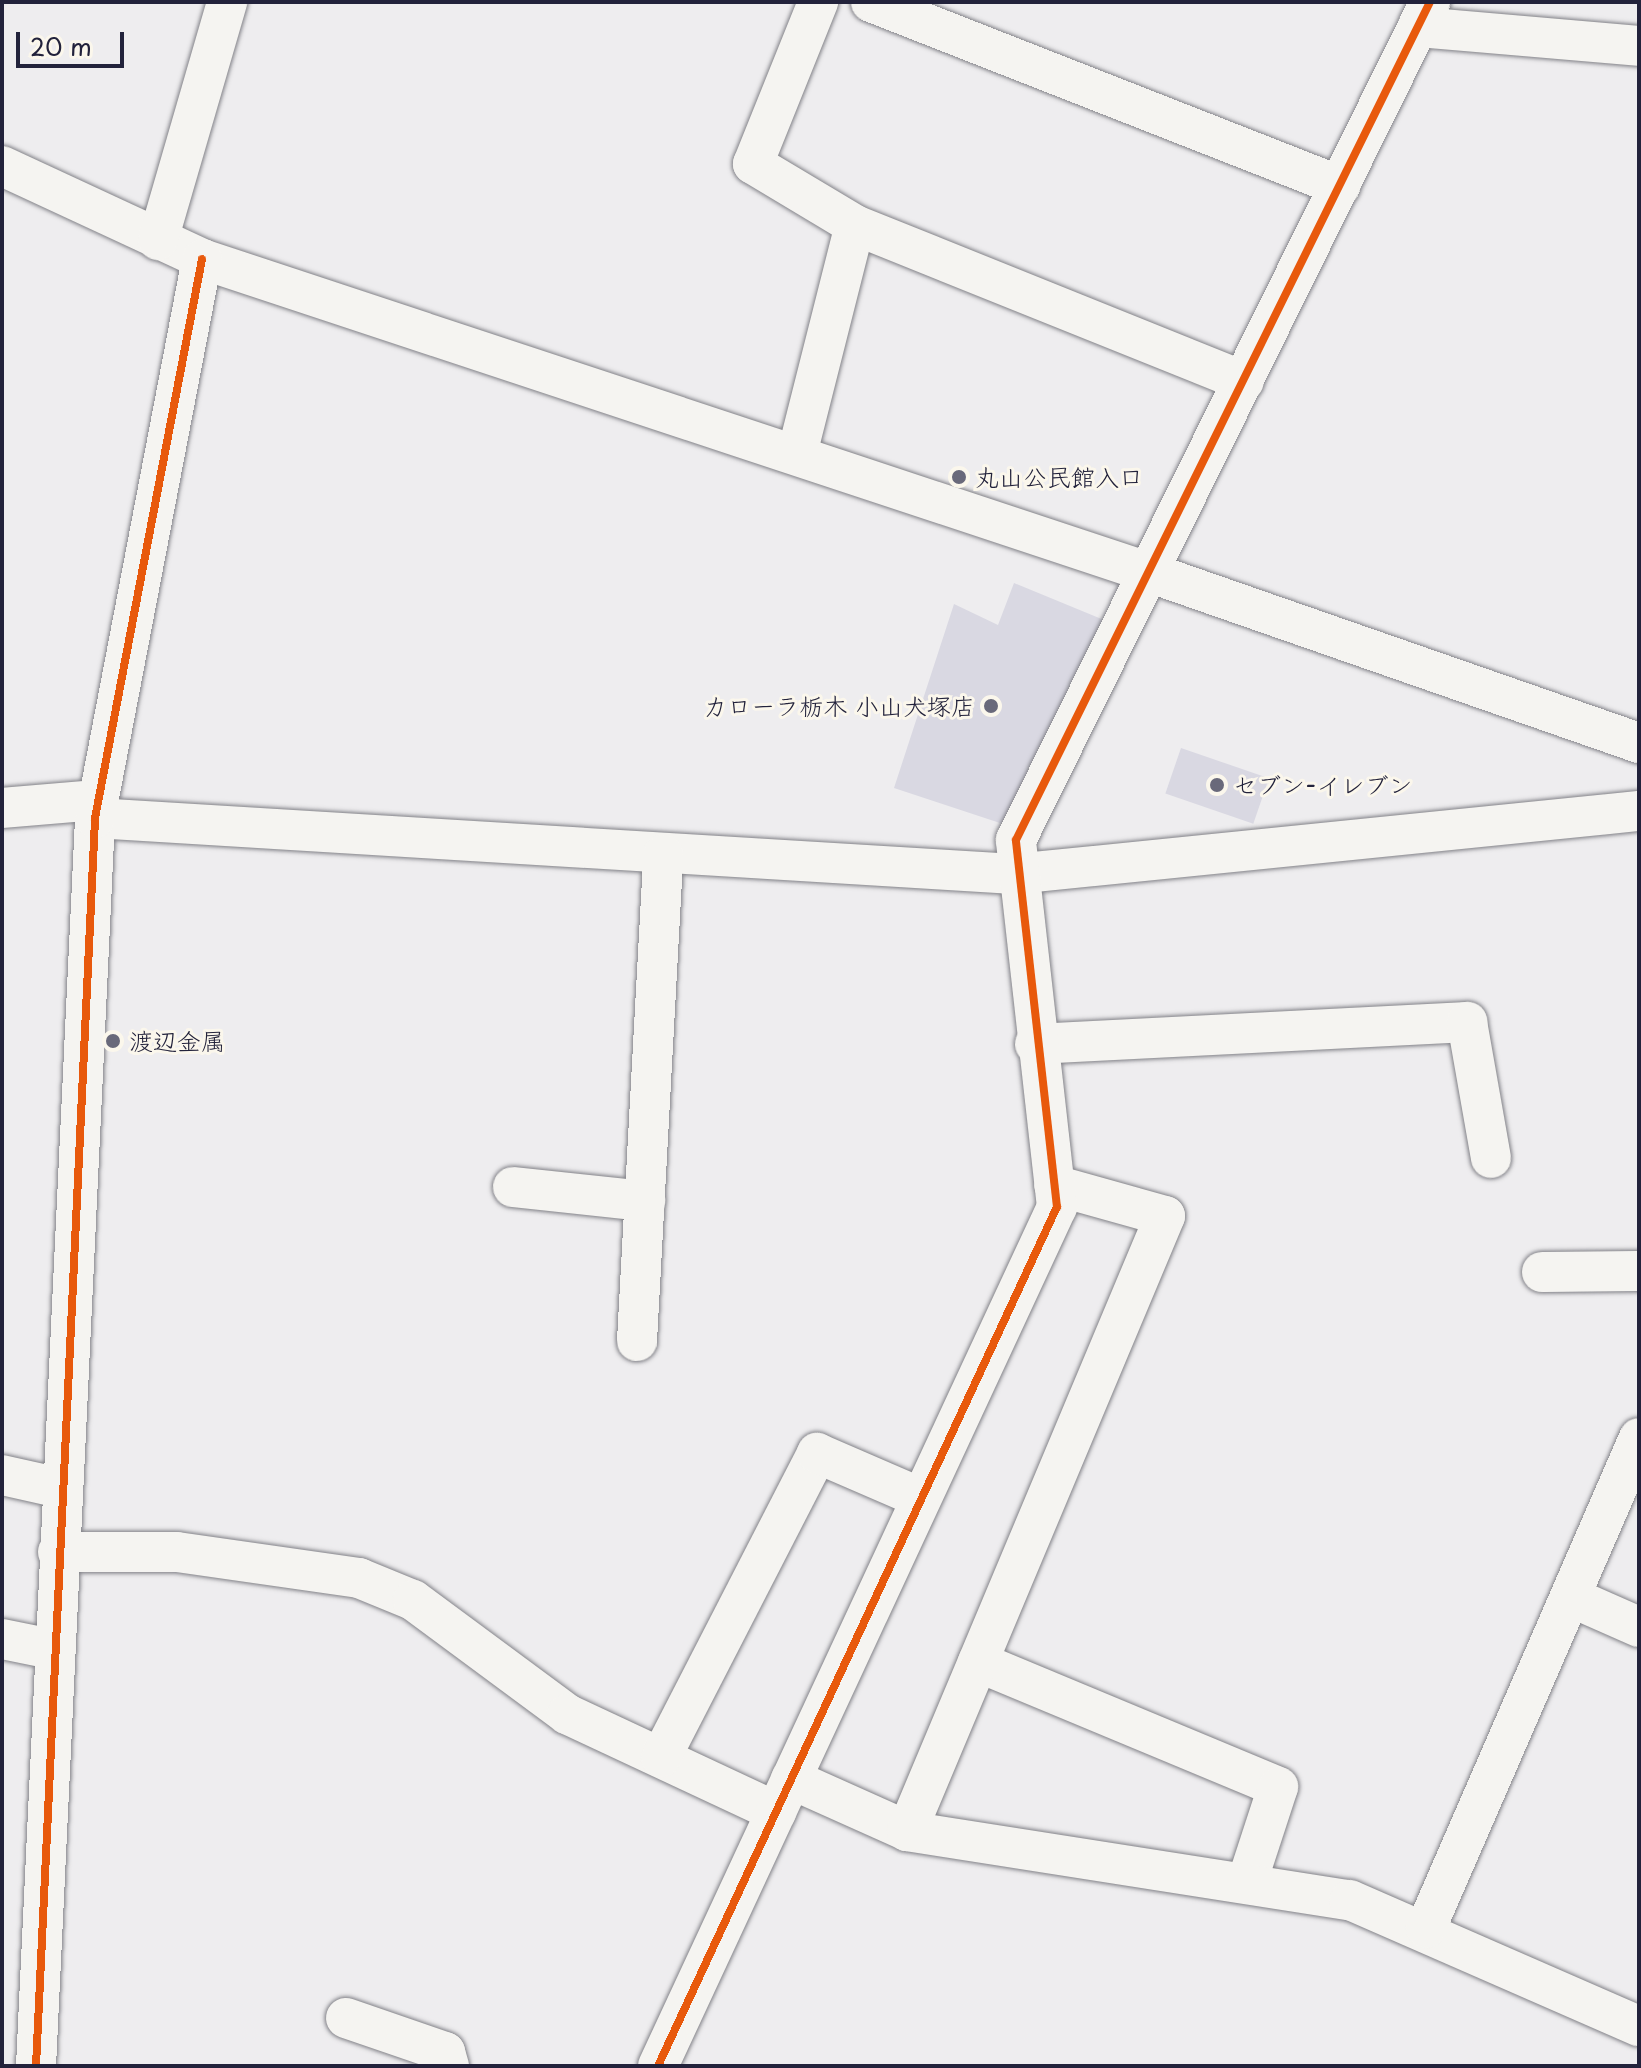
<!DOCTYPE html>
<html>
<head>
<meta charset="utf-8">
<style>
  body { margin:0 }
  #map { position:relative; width:1641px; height:2068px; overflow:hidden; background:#eeedef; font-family:"Playpen Sans","Klee One",sans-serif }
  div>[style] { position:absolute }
  .building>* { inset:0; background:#d9d8e2; transform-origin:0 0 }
  .roads { filter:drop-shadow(0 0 2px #828288) drop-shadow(0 0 2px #828288) }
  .minor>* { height:40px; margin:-20px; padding:0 20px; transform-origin:20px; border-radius:20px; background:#f5f4f1 }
  .cycleway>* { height:8px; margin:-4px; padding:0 4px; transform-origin:4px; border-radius:4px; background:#e8590c }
  .dots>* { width:22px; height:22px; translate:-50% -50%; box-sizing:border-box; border:4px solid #fbf7ec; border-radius:50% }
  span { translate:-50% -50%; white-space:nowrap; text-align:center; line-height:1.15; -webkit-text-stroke:6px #fbf7ec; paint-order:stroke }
  .poi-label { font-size:24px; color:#22223b }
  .left { translate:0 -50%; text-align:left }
  .right { translate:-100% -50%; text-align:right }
  .frame { position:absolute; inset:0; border:4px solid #22223b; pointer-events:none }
  .scale { position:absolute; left:16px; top:32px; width:108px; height:36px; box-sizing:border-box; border:4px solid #22223b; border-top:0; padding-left:10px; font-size:24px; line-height:28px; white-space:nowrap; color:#22223b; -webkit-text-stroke:6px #fbf7ec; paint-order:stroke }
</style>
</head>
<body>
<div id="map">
  <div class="building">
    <div style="clip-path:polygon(1014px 583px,1104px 620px,1003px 824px,894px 788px,954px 604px,998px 625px)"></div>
    <div style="left:1181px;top:748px;width:93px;height:48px;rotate:19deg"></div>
  </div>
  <div class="roads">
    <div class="minor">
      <div style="left:871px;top:2px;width:504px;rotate:21.42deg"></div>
      <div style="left:1418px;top:27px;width:222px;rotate:4.9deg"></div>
      <div style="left:2px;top:166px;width:221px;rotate:24.9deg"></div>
      <div style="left:202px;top:259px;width:1000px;rotate:18.31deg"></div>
      <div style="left:1151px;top:573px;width:517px;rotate:19.21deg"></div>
      <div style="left:855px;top:225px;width:419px;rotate:21.9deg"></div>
      <div style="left:158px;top:240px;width:248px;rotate:-73.8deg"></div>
      <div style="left:797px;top:454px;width:236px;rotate:-75.8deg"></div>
      <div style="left:855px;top:225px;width:119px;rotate:-149.1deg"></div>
      <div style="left:753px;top:164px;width:175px;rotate:-68.1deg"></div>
      <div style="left:2px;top:808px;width:96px;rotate:-4.8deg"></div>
      <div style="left:95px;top:818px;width:921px;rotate:3.49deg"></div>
      <div style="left:1014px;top:874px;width:628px;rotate:-5.76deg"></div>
      <div style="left:1035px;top:1044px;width:433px;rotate:-2.9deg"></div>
      <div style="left:1467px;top:1022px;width:138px;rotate:80deg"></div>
      <div style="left:513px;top:1187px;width:133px;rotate:6.1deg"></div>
      <div style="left:1542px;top:1272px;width:97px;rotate:-0.6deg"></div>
      <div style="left:637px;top:1341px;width:487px;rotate:-86.9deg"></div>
      <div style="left:2px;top:1475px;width:59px;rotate:12.6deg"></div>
      <div style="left:58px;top:1552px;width:119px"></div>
      <div style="left:177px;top:1552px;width:184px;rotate:8.1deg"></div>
      <div style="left:359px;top:1578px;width:58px;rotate:22.2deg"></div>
      <div style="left:413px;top:1600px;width:192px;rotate:36.5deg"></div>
      <div style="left:567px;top:1714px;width:231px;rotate:25.1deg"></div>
      <div style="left:1571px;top:1597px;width:74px;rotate:23.8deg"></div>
      <div style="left:2px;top:1639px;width:50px;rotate:11.5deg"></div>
      <div style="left:978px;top:1662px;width:325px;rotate:22.6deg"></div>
      <div style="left:1278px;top:1787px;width:97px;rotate:108.1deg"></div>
      <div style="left:661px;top:1757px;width:342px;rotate:-62.8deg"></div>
      <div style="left:817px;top:1453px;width:113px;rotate:23.4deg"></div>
      <div style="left:791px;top:1779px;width:127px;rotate:24.1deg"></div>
      <div style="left:907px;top:1831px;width:448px;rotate:8.9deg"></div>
      <div style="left:1350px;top:1900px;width:315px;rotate:23.6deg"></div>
      <div style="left:907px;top:1831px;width:667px;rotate:-67.24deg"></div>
      <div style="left:1165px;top:1216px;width:115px;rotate:-164.4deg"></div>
      <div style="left:1426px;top:1928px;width:534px;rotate:-66.51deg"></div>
      <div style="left:346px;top:2018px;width:105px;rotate:19deg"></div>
      <div style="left:445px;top:2052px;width:15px;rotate:74deg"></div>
      <div style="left:36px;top:2066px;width:1249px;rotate:-87.29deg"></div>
      <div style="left:95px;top:818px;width:569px;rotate:-79.16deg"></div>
      <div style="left:658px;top:2066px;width:947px;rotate:-65.09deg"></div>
      <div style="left:1057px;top:1207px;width:369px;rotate:-96.4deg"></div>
      <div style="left:1016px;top:840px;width:935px;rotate:-63.71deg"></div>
    </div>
  </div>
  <div class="cycleway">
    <div style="left:36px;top:2066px;width:1249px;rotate:-87.29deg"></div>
    <div style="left:95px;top:818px;width:569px;rotate:-79.16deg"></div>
    <div style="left:658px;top:2066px;width:947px;rotate:-65.09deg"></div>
    <div style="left:1057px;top:1207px;width:369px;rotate:-96.4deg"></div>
    <div style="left:1016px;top:840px;width:935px;rotate:-63.71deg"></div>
  </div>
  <div class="dots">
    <div style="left:959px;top:477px;background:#69697a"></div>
    <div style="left:991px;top:706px;background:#69697a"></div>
    <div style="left:1217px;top:785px;background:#69697a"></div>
    <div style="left:113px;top:1041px;background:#69697a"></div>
  </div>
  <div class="poi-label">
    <span class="left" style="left:975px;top:477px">丸山公民館入口</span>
    <span class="right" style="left:975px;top:706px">カローラ栃木 小山犬塚店</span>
    <span class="left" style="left:1233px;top:785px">セブン-イレブン</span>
    <span class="left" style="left:129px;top:1041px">渡辺金属</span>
  </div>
  <div class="frame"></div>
  <div class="scale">20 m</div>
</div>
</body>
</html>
